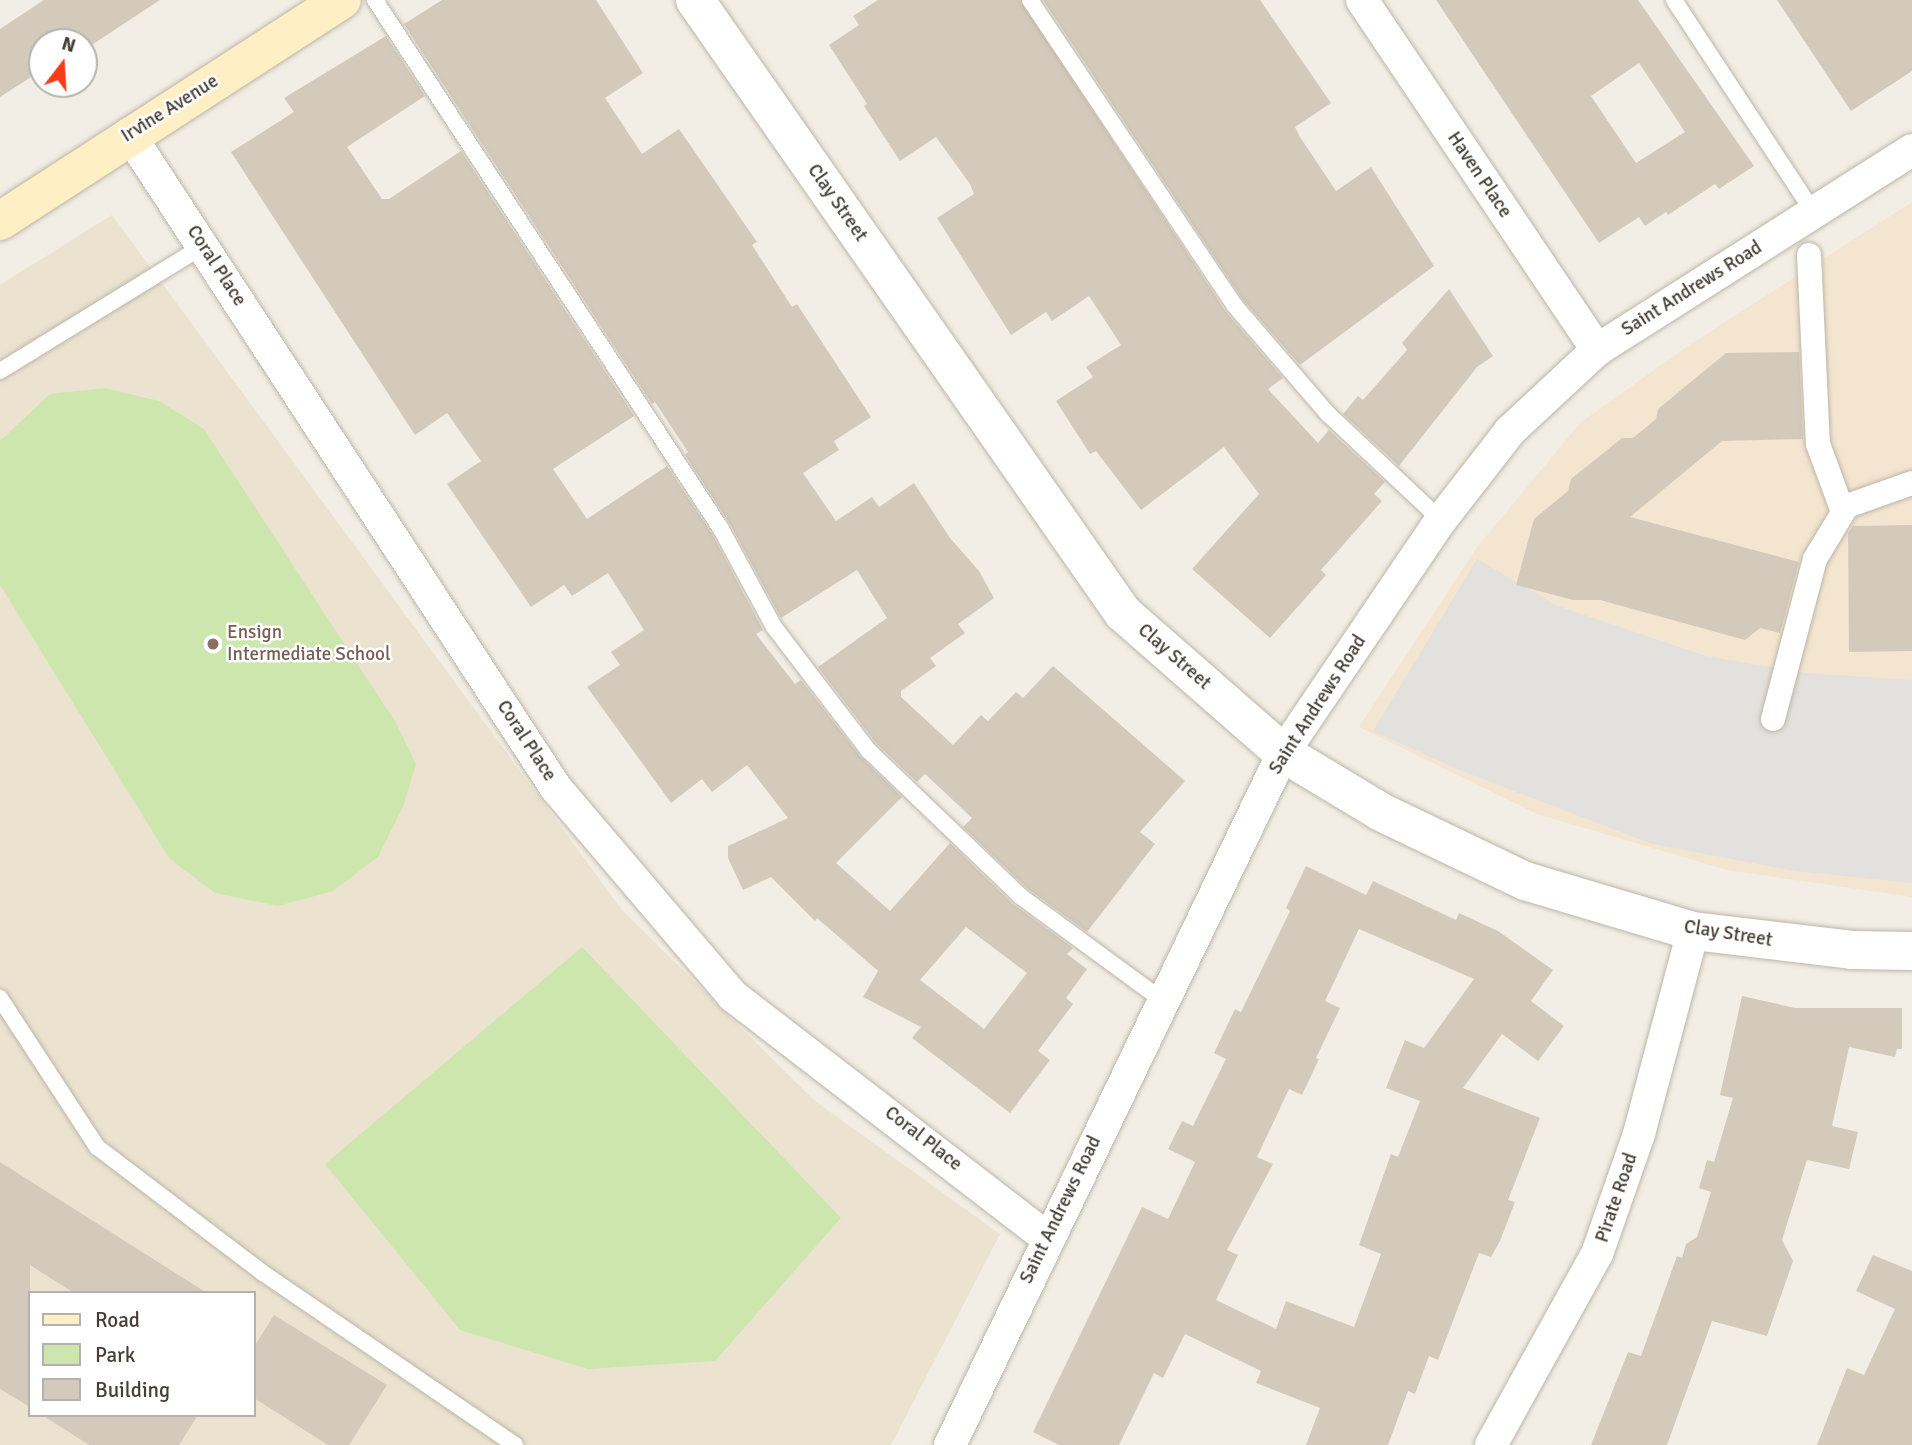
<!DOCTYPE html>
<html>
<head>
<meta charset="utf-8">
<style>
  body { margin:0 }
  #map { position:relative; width:1912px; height:1445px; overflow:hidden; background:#f2eee5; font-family:Signika,sans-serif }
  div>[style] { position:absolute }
  .commercial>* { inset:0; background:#f4e5d0 }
  .education>* { inset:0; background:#ebe3cf }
  .green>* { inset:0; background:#cde6ae }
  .parking>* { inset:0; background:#e3e1dd }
  .building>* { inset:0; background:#d4cabb }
  .roads { filter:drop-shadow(0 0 2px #bdb6a8) drop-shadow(0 0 2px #bdb6a8) }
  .service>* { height:16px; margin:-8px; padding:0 8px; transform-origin:8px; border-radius:8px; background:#fff }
  .pedestrian>* { height:24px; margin:-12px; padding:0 12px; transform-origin:12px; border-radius:12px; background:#fff }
  .minor>* { height:32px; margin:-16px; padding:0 16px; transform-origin:16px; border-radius:16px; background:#fff }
  .tertiary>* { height:38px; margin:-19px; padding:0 19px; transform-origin:19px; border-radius:19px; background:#fff }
  .secondary>* { height:38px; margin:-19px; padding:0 19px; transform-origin:19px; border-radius:19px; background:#fef0c4 }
  .dots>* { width:19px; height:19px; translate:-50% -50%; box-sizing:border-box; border:4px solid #fff; border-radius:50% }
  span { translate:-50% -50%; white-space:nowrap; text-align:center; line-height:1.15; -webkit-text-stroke:5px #fff; paint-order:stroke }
  .street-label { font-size:19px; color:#453e35 }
  .education-label { font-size:19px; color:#785e54 }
  .left { translate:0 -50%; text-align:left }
  .legend { position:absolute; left:28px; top:1291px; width:228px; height:126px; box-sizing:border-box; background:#fff; border:2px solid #b5b2ae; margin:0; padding:9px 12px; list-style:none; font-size:21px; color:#453e35 }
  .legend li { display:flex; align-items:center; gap:14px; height:35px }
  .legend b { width:35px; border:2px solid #b5b2ae }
  .north { position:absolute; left:28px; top:28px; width:70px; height:70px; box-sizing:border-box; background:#fff; border:2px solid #b5b2ae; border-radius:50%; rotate:17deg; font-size:19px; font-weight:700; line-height:28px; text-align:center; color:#453e35 }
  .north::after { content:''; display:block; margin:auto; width:24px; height:32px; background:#f73a18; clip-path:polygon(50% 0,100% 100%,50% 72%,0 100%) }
</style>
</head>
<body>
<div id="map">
  <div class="commercial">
    <div style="clip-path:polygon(1912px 202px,1912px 897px,1727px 870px,1537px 814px,1359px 727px,1475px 550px,1580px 423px,1689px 345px)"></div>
  </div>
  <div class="education">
    <div style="clip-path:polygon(evenodd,112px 215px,622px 910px,815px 1101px,1000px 1234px,891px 1445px,0 1445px,0 285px,112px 215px,30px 1293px,254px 1293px,254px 1415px,30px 1415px,30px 1293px)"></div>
  </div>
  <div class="green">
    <div style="clip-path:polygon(105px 388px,159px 401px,204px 429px,396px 723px,416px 764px,403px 807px,378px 857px,333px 891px,278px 906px,215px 893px,169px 858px,0 585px,0 441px,50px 394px)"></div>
    <div style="clip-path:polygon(582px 947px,841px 1218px,715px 1361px,588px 1369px,460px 1330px,325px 1164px)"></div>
  </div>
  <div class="parking">
    <div style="clip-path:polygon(1477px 559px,1558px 606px,1706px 656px,1807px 673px,1912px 680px,1912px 883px,1795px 871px,1652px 844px,1459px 770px,1373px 731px)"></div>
  </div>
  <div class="building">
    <div style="clip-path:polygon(44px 0,160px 0,84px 50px,84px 42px,42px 42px,42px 70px,0 97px,0 29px)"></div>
    <div style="clip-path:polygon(442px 0,596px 0,643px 73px,605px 98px,642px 154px,679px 129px,757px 242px,752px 245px,792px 307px,797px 304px,871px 417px,834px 441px,839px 450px,803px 473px,836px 521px,872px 497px,879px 507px,914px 483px,950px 538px,979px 571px,994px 598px,958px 624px,965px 633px,930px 658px,936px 666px,901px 691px,901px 697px,953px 745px,981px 715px,988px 721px,1016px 692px,1023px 698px,1053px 666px,1185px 781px,1140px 832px,1155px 844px,1087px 932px,1027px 888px,963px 827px,972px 818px,925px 774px,917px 782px,876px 743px,818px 667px,887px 618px,857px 570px,781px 618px,730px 524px,685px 455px,688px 452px,655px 402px,652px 404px,404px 24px)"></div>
    <div style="clip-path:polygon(878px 0,1020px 0,1226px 312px,1283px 378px,1268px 389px,1318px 443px,1329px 430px,1385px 482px,1374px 494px,1382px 501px,1321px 570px,1326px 575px,1270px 638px,1192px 569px,1259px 494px,1224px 447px,1141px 510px,1096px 451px,1090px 454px,1056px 401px,1093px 377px,1086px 367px,1121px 345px,1089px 296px,1052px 321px,1046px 312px,1011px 335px,937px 218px,974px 194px,970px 184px,936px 137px,900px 161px,864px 106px,867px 104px,829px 45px,859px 25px,853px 16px)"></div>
    <div style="clip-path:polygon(1043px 0,1260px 0,1331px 103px,1295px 127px,1300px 137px,1336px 191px,1371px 167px,1434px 266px,1300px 365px,1243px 300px)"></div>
    <div style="clip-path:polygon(evenodd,1436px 0,1638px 0,1754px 166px,1719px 189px,1715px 184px,1668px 215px,1666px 212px,1645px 226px,1639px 217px,1599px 243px,1436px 0,1639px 63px,1685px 132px,1636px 163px,1591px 96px,1639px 63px)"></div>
    <div style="clip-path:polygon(1777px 0,1912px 0,1912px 71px,1851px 111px)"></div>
    <div style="clip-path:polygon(evenodd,386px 36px,425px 96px,347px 147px,382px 199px,389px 199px,461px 151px,634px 416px,553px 469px,587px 519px,667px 466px,712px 534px,763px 630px,756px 634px,795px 684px,801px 680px,860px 756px,902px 797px,836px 863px,890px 911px,950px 843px,1013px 904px,1073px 948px,1067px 954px,1087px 969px,1066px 998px,1073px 1004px,1038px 1051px,1050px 1060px,1010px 1113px,912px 1038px,921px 1027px,863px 997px,878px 971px,817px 918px,815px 921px,771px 877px,743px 890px,728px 858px,728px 846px,788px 818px,747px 765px,712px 792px,702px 779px,671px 803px,587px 687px,620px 665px,611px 652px,644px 630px,608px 573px,572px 596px,564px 585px,531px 607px,447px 484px,481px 461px,447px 413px,415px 435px,231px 152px,294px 112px,284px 98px,386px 36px,966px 927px,1027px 973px,984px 1029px,920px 980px,966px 927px)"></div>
    <div style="clip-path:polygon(1449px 289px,1493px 356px,1477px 367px,1399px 466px,1343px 414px,1358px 396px,1363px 400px,1392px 367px,1407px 350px,1402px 343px)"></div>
    <div style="clip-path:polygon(1799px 352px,1803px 439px,1722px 441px,1630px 517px,1799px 562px,1780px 633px,1760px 628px,1745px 640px,1600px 600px,1573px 600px,1516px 585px,1534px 519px,1568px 491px,1571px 479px,1622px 438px,1633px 438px,1656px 419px,1658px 409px,1726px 353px)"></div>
    <div style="clip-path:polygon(1912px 525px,1912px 651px,1849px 652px,1848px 533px,1853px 526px)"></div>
    <div style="clip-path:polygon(evenodd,1306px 866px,1366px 895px,1373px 881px,1456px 920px,1459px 913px,1498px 931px,1553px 970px,1531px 1001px,1564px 1026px,1538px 1061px,1502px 1034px,1463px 1088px,1540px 1118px,1508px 1200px,1515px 1202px,1500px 1241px,1491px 1257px,1479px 1253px,1438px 1360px,1429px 1356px,1415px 1394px,1408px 1391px,1388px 1445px,1306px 1445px,1320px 1408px,1256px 1383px,1261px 1371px,1185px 1334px,1163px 1378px,1154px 1373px,1119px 1445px,1059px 1445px,1033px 1432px,1142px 1207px,1168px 1219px,1195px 1162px,1168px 1149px,1182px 1121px,1193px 1126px,1226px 1059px,1214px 1053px,1235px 1009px,1241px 1012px,1290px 911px,1286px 908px,1306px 866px,1359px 929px,1474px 979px,1424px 1048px,1405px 1040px,1386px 1088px,1420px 1101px,1398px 1157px,1391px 1154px,1359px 1245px,1381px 1254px,1354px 1327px,1286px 1301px,1276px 1329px,1216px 1300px,1238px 1255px,1227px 1250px,1273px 1164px,1257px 1157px,1289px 1089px,1302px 1095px,1319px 1059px,1316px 1058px,1340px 1008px,1325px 1001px,1359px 929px)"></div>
    <div style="clip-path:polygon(1742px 996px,1795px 1008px,1902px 1008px,1902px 1049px,1897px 1049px,1895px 1057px,1849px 1047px,1832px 1126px,1858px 1132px,1849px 1169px,1807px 1160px,1782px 1240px,1793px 1261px,1767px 1336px,1712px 1321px,1667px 1445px,1591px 1445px,1628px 1352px,1641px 1356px,1677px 1256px,1682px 1258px,1686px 1244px,1697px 1237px,1711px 1192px,1699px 1188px,1707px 1160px,1714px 1162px,1733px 1098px,1720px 1095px)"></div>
    <div style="clip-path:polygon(0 1162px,207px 1293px,74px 1293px,30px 1265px,30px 1407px,0 1389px)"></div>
    <div style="clip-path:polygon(1873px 1255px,1912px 1271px,1912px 1445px,1817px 1445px,1847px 1368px,1864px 1375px,1895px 1309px,1856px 1291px)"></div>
    <div style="clip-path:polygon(274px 1315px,387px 1385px,349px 1445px,328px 1445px,254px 1398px,254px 1347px)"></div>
    <div style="clip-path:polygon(42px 1415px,198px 1415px,179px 1445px,89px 1445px)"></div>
  </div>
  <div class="roads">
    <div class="service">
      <div style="left:375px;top:0;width:632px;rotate:56.81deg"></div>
      <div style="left:721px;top:529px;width:111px;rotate:61.6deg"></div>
      <div style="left:774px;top:627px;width:155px;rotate:52.6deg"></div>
      <div style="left:868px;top:750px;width:211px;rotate:43.8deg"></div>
      <div style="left:1020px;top:896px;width:176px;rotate:36.2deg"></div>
      <div style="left:1030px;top:0;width:368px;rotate:56.2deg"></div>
      <div style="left:1235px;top:306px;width:143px;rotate:49.3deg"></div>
      <div style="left:1328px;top:414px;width:155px;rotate:43.2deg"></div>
      <div style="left:1674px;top:0;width:254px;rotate:56.7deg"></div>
      <div style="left:0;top:371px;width:238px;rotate:-31.6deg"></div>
      <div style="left:0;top:998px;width:178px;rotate:56.9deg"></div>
      <div style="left:97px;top:1147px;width:208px;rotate:37.2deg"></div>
      <div style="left:263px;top:1273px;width:305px;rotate:34.3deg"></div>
    </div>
    <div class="pedestrian">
      <div style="left:1809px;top:255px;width:189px;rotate:87.3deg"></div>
      <div style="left:1818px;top:444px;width:72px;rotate:69.8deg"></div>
      <div style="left:1773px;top:719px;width:165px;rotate:-75.3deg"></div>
      <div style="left:1815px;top:559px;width:62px;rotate:-58.9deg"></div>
      <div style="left:1847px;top:506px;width:69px;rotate:-19.5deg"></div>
    </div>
    <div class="minor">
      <div style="left:1362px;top:0;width:422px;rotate:56.1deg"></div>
      <div style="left:129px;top:134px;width:781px;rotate:56.86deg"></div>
      <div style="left:556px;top:788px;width:273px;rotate:49.6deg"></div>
      <div style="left:733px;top:996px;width:395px;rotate:37.6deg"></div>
      <div style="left:950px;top:1445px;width:768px;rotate:-64.3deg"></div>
      <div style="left:1283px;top:753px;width:282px;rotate:-55.9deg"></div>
      <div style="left:1441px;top:520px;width:113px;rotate:-52.2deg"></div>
      <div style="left:1510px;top:431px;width:119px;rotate:-43deg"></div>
      <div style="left:1597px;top:350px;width:373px;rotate:-32.4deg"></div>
      <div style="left:1491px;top:1445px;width:218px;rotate:-61deg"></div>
      <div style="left:1597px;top:1254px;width:127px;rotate:-70.7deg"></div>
      <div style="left:1639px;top:1134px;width:210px;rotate:-75.1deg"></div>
    </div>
    <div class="tertiary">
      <div style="left:695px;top:0;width:748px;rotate:55.08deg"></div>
      <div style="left:1123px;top:613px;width:213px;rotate:41.2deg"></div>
      <div style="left:1283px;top:753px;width:114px;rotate:31deg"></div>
      <div style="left:1381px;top:812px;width:160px;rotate:25.6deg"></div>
      <div style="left:1525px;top:881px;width:175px;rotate:16.6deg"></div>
      <div style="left:1693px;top:931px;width:160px;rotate:6.8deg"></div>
      <div style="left:1852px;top:950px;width:60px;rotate:1deg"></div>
    </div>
    <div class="secondary">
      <div style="left:0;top:221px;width:407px;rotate:-32.9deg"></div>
    </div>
  </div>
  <div class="dots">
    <div style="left:213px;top:644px;background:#8d6e63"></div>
  </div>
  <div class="street-label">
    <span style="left:170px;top:109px;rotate:-32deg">Irvine Avenue</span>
    <span style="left:1479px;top:175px;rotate:56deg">Haven Place</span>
    <span style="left:837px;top:203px;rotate:55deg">Clay Street</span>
    <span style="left:216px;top:266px;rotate:57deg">Coral Place</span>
    <span style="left:1692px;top:289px;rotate:-32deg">Saint Andrews Road</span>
    <span style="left:1174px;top:657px;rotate:41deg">Clay Street</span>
    <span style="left:1318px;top:705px;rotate:-57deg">Saint Andrews Road</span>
    <span style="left:526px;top:741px;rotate:57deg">Coral Place</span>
    <span style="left:1728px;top:934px;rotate:9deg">Clay Street</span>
    <span style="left:923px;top:1139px;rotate:38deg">Coral Place</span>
    <span style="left:1617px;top:1198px;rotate:-71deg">Pirate Road</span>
    <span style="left:1061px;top:1210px;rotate:-64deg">Saint Andrews Road</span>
  </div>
  <div class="education-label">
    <span class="left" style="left:227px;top:644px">Ensign<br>Intermediate School</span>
  </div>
  <ul class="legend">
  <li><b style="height:9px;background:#fef0c4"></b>Road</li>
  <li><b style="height:19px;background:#cde6ae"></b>Park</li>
  <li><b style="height:19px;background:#d4cabb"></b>Building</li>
  </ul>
  <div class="north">N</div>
</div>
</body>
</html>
